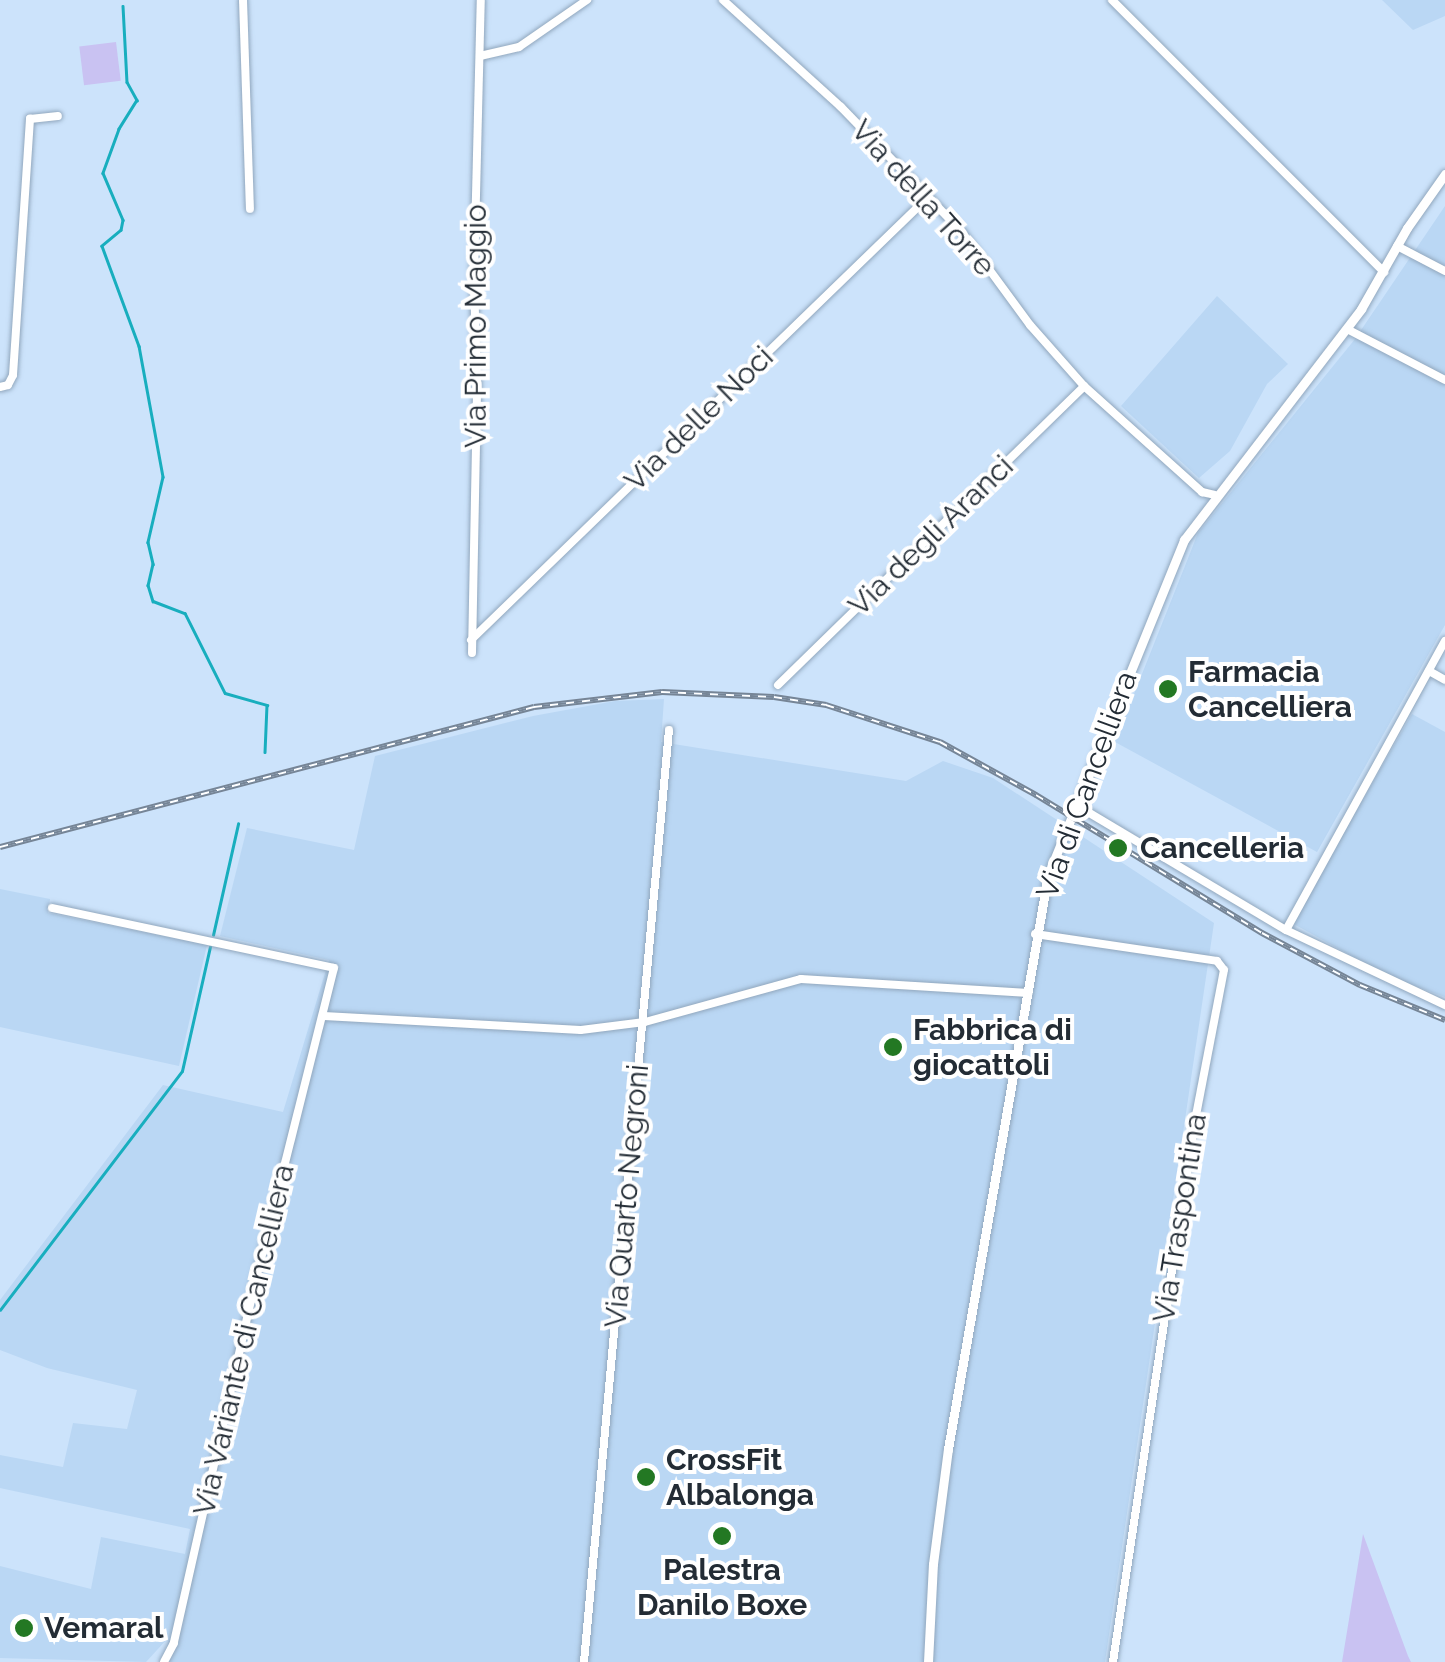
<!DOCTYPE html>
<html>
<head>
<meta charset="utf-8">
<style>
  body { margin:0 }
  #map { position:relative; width:1445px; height:1662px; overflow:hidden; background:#cce3fb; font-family:Raleway,sans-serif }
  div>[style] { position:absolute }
  .built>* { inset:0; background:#bad7f4 }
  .green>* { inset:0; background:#c9c2f2; transform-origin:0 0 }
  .stream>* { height:2.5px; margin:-1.25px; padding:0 1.25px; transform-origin:1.25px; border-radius:1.25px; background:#18aebe }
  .roads { filter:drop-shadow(0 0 2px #91a7bd) drop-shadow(0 0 2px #91a7bd) }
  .minor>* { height:8px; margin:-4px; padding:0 4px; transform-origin:4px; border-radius:4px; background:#fff }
  .tertiary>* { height:9px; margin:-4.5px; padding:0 4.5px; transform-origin:4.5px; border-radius:4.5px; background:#fff }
  .rail>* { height:6px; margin-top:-3px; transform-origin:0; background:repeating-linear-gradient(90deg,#fff 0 8px,#768596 0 16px); box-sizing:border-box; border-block:2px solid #768596 }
  .dots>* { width:28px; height:28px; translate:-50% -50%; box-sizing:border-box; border:5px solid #fff; border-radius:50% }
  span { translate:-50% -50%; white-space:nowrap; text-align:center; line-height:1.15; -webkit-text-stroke:8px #fff; paint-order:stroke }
  .street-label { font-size:30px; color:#232c35 }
  .poi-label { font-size:30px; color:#232c35; font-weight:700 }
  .left { translate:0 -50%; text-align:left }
</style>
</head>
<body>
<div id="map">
  <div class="built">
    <div style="clip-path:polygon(1382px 0,1445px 0,1445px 16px,1413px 30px)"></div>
    <div style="clip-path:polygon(1445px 206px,1445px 625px,1317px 852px,1115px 742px,1198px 533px,1355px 339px)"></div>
    <div style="clip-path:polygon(1217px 296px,1288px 364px,1267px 384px,1230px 451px,1199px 478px,1121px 406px)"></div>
    <div style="clip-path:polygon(664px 699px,661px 742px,906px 781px,943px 761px,993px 778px,1214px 923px,1105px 1662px,164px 1662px,169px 1637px,146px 1662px,0 1658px,0 1566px,91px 1589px,101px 1537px,185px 1554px,190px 1529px,0 1488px,0 1455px,63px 1467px,73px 1423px,127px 1429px,137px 1390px,47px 1368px,0 1350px,0 1300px,163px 1085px,283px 1112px,329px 960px,220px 936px,247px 828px,354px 850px,375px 756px,533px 716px,615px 701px)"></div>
    <div style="clip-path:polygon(1412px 714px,1445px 732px,1445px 997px,1388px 976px,1292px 923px)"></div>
    <div style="clip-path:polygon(0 889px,50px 899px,48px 913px,207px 945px,179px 1066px,0 1027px)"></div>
  </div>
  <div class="green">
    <div style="left:116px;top:42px;width:39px;height:37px;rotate:83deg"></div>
    <div style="clip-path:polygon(1363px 1534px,1408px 1656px,1411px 1662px,1342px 1662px)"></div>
  </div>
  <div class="stream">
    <div style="left:123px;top:6px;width:76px;rotate:87deg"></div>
    <div style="left:127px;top:82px;width:21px;rotate:61deg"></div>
    <div style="left:137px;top:100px;width:34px;rotate:122deg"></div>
    <div style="left:119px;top:129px;width:47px;rotate:110deg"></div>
    <div style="left:103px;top:173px;width:51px;rotate:66.9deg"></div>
    <div style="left:123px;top:220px;width:10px;rotate:101deg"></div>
    <div style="left:121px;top:230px;width:25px;rotate:140deg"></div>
    <div style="left:102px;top:246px;width:107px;rotate:69.7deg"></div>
    <div style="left:139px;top:346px;width:133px;rotate:79.6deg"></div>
    <div style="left:163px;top:477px;width:67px;rotate:103deg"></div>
    <div style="left:148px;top:542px;width:23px;rotate:77deg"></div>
    <div style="left:153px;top:564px;width:22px;rotate:103deg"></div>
    <div style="left:148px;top:585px;width:17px;rotate:73deg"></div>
    <div style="left:153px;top:601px;width:34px;rotate:21deg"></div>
    <div style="left:185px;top:613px;width:89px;rotate:63.4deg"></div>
    <div style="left:225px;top:693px;width:44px;rotate:15.9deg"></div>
    <div style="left:267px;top:705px;width:47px;rotate:92.4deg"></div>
    <div style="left:213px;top:935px;width:114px;rotate:-77.3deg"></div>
    <div style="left:0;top:1310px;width:300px;rotate:-52.7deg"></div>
    <div style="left:182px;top:1071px;width:127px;rotate:-77.3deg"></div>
  </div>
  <div class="roads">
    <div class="minor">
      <div style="left:243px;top:0;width:209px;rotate:88.1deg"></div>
      <div style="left:723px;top:0;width:159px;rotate:42.2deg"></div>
      <div style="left:841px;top:107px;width:173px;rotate:45.9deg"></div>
      <div style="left:961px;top:231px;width:117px;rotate:53.7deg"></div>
      <div style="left:1030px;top:325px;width:81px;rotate:48.5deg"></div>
      <div style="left:1084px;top:386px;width:159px;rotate:41.9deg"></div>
      <div style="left:1202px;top:492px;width:13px;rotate:13deg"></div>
      <div style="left:1112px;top:0;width:385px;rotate:45deg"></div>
      <div style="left:480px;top:56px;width:40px;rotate:-13deg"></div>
      <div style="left:519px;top:47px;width:83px;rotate:-34.7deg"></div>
      <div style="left:1397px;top:246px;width:54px;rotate:27.5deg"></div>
      <div style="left:1347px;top:329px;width:110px;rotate:27.5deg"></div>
      <div style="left:0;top:387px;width:8px;rotate:-14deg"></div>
      <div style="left:8px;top:385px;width:11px;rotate:-63deg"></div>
      <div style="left:13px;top:375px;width:257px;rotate:-86.2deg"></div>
      <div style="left:30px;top:119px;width:28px;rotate:-6deg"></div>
      <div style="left:471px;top:640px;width:634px;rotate:-44.1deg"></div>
      <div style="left:472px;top:653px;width:266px;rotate:-88.9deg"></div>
      <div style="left:477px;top:387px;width:110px;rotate:-91.6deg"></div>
      <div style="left:474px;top:277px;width:277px;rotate:-88.6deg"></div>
      <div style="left:1429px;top:671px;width:18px;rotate:29deg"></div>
      <div style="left:778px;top:685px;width:428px;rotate:-44.3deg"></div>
      <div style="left:1076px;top:805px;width:244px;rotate:30.8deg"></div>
      <div style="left:1286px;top:930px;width:176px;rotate:25.3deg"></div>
      <div style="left:52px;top:908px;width:288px;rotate:12deg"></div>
      <div style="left:334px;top:968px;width:329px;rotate:104.1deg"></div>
      <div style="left:254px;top:1287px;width:365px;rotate:102.7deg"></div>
      <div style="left:174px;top:1643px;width:21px;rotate:118deg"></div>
      <div style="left:1286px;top:930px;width:330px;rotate:-61.2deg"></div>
      <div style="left:1035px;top:934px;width:184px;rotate:8.4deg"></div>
      <div style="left:1217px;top:961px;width:11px;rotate:52deg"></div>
      <div style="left:1224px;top:970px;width:164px;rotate:100.9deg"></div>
      <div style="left:1193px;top:1131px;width:537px;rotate:98.57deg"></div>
      <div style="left:324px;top:1016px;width:257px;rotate:3.1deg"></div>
      <div style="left:581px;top:1030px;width:64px;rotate:-7.1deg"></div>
      <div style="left:645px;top:1022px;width:162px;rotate:-15.4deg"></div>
      <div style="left:801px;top:979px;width:228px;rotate:3.5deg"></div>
      <div style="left:584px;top:1662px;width:936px;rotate:-84.79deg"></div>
    </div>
    <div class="tertiary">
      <div style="left:928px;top:1662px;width:98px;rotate:-87.1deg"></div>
      <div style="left:933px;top:1564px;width:116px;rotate:-82.6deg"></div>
      <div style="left:948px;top:1449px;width:583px;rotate:-80.12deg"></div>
      <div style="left:1048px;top:875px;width:362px;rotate:-67.9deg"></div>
      <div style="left:1184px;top:540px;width:291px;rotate:-52.5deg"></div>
      <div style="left:1361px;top:309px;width:93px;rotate:-60.4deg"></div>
      <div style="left:1407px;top:228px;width:66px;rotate:-54.9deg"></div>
    </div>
  </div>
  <div class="rail">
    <div style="left:0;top:847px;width:552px;rotate:-14.69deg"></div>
    <div style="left:534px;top:707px;width:129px;rotate:-6.7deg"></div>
    <div style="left:662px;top:692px;width:112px;rotate:2.6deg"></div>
    <div style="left:774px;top:697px;width:53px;rotate:8.7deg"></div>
    <div style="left:826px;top:705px;width:120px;rotate:18deg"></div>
    <div style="left:940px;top:742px;width:110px;rotate:28.9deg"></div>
    <div style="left:1036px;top:795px;width:265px;rotate:31.4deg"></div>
    <div style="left:1262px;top:933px;width:111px;rotate:28deg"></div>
    <div style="left:1360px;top:985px;width:92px;rotate:22.4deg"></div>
  </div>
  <div class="dots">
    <div style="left:1168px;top:689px;background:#237823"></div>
    <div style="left:1118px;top:848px;background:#237823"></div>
    <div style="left:893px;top:1047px;background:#237823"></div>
    <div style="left:646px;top:1477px;background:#237823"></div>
    <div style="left:722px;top:1536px;background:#237823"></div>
    <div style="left:24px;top:1628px;background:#237823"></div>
  </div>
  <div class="street-label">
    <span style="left:923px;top:198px;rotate:48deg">Via della Torre</span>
    <span style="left:476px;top:326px;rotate:-90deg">Via Primo Maggio</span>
    <span style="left:699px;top:419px;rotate:-44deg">Via delle Noci</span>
    <span style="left:931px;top:536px;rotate:-44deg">Via degli Aranci</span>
    <span style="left:1087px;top:785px;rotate:-70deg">Via di Cancelliera</span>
    <span style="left:627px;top:1196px;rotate:-85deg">Via Quarto Negroni</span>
    <span style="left:1180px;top:1218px;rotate:-81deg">Via Traspontina</span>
    <span style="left:244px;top:1340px;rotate:-77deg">Via Variante di Cancelliera</span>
  </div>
  <div class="poi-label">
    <span class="left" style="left:1188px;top:689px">Farmacia<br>Cancelliera</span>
    <span class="left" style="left:1140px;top:848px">Cancelleria</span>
    <span class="left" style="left:913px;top:1047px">Fabbrica di<br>giocattoli</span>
    <span class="left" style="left:666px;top:1477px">CrossFit<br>Albalonga</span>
    <span style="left:722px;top:1587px">Palestra<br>Danilo Boxe</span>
    <span class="left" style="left:44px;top:1628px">Vemaral</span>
  </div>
</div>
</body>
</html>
